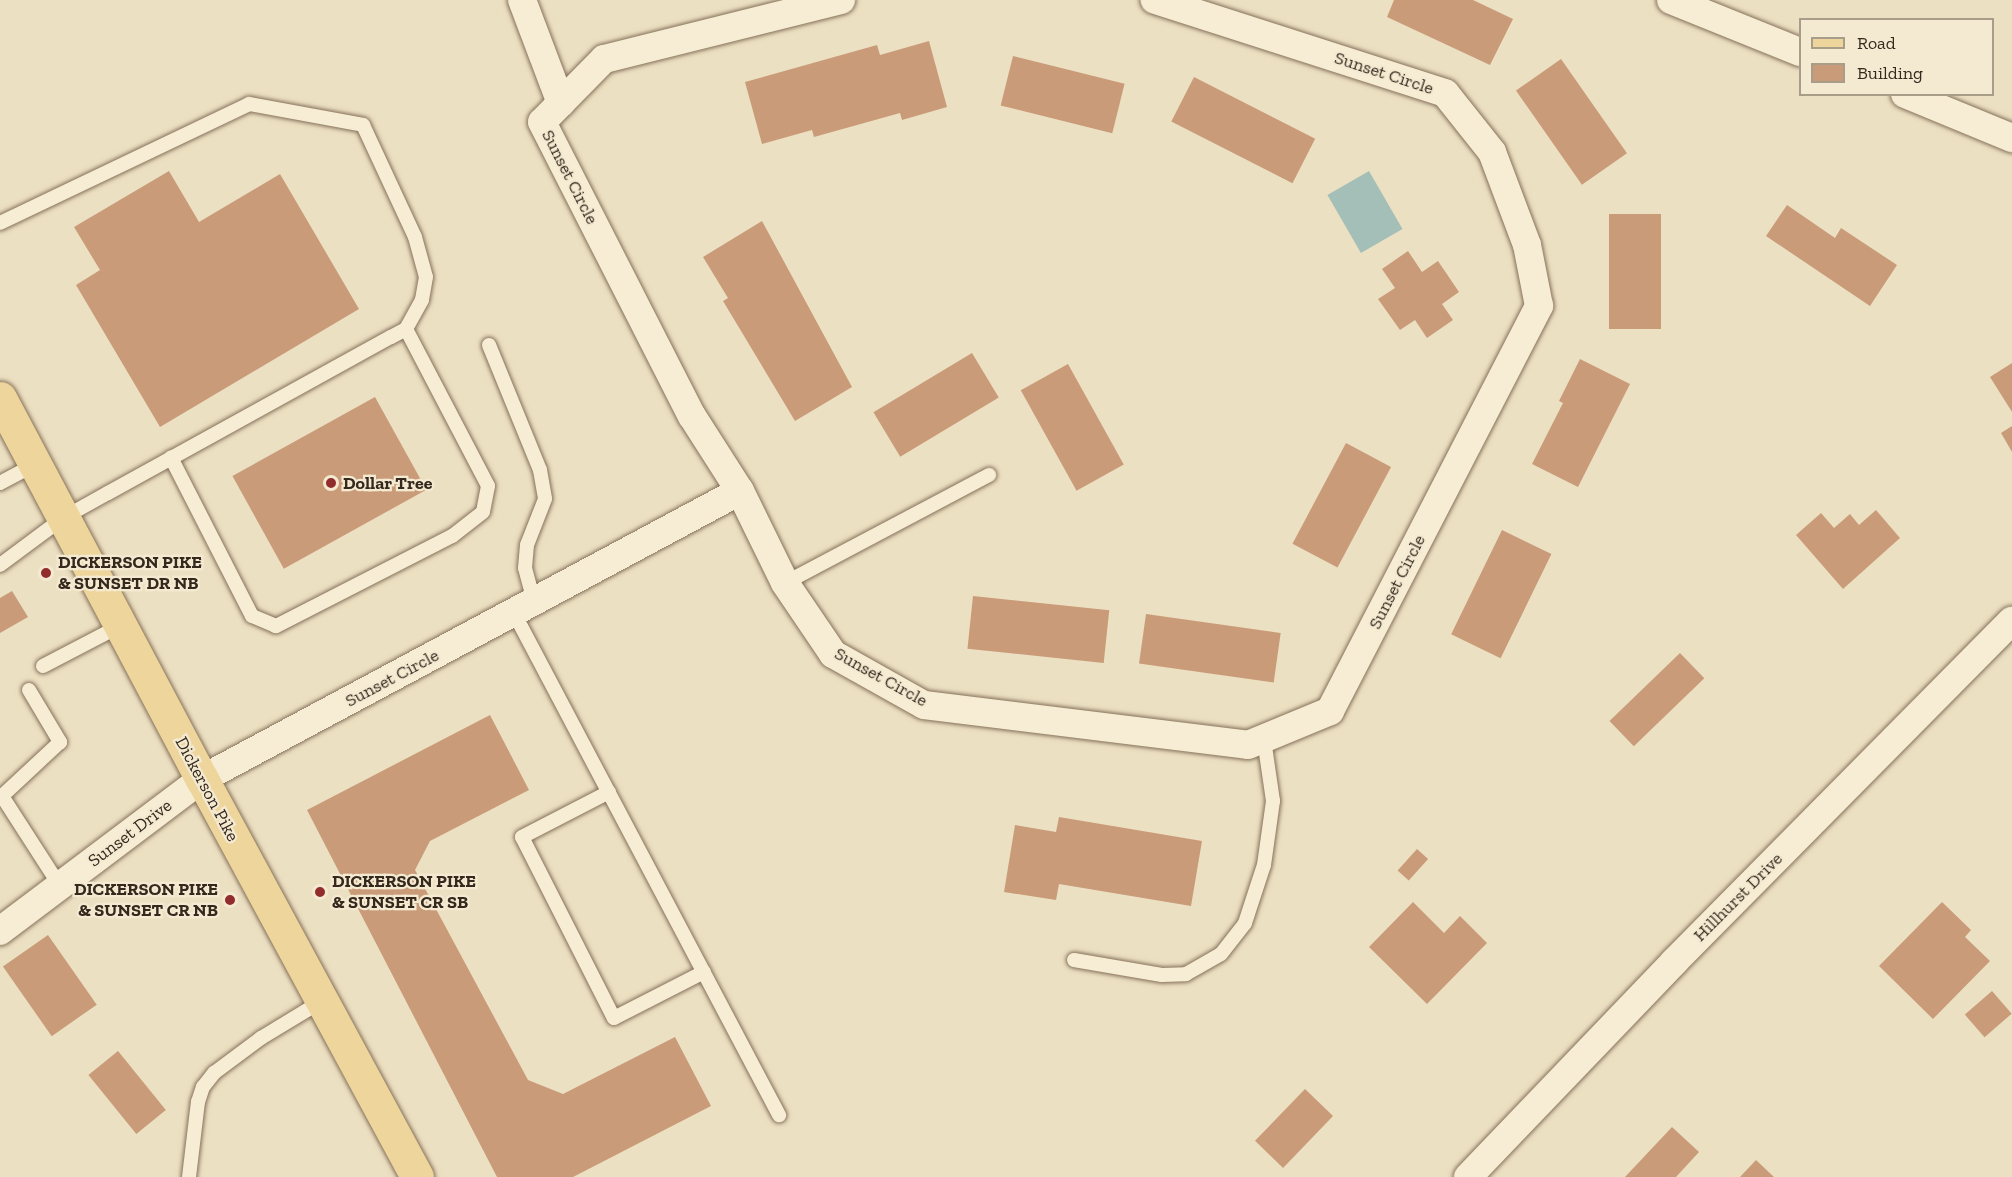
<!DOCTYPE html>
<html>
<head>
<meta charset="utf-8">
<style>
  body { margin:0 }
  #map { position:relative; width:2012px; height:1177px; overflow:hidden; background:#ece0c2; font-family:"Zilla Slab",serif }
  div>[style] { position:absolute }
  .water>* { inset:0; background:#a4bfb7; transform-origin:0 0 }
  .building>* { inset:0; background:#c99b79; transform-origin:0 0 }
  .roads { filter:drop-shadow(0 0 2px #85715a) drop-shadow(0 0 2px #85715a) }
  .lane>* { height:14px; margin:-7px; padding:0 7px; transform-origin:7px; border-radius:7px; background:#f7edd5 }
  .street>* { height:28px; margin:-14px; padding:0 14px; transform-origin:14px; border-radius:14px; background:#f7edd5 }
  .primary>* { height:33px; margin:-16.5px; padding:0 16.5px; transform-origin:16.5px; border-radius:16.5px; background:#eed59b }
  .dots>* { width:16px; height:16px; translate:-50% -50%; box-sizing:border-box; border:3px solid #f4ead1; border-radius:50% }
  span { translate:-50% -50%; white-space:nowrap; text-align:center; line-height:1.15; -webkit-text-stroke:4.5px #f4ead1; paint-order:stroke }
  .street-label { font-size:18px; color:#35291e }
  .poi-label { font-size:18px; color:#35291e; font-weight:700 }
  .left { translate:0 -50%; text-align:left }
  .right { translate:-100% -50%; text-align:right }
  .legend { position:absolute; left:1799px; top:18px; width:195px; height:78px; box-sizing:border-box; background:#f4ead1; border:2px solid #a89d89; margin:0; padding:8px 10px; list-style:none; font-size:18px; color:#35291e }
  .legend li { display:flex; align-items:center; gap:12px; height:30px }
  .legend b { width:30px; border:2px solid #a89d89 }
</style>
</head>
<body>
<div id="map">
  <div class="water">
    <div style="left:1369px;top:171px;width:67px;height:48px;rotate:60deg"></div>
  </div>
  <div class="building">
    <div style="clip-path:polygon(1394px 0,1473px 0,1513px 19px,1490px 65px,1387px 17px)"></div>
    <div style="clip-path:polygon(929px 41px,947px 107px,902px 120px,900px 113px,814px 137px,812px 130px,762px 144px,745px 82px,877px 45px,880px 55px)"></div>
    <div style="left:1013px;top:56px;width:115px;height:51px;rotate:14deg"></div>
    <div style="left:1561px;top:59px;width:115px;height:55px;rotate:55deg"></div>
    <div style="left:1194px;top:77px;width:136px;height:50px;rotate:27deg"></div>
    <div style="clip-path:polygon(169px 171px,199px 222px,280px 174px,359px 309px,160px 427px,76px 285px,100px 270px,74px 227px)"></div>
    <div style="clip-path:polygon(1787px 205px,1835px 238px,1841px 228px,1897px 265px,1870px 306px,1766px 236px)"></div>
    <div style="left:1609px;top:214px;width:52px;height:115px"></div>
    <div style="clip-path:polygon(762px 221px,852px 387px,795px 421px,723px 301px,728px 298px,703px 257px)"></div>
    <div style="clip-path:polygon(1408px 251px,1422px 272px,1438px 261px,1459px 292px,1442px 304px,1453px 320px,1427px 338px,1415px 320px,1400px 330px,1378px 299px,1395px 288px,1382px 269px)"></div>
    <div style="left:972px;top:353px;width:52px;height:115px;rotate:59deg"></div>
    <div style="clip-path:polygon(1580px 359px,1630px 384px,1578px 487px,1532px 464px,1563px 403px,1559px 401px)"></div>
    <div style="clip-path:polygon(2012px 363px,2012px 412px,1990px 377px)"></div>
    <div style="left:1068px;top:364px;width:115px;height:54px;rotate:61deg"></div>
    <div style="left:375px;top:397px;width:106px;height:163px;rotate:61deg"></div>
    <div style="clip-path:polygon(2012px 426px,2012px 452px,2001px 433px)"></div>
    <div style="left:1346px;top:443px;width:51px;height:114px;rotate:28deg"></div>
    <div style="clip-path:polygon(1876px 510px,1900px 538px,1843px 589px,1796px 535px,1821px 513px,1834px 528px,1850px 514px,1859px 525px)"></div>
    <div style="left:1502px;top:530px;width:55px;height:116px;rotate:26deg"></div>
    <div style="clip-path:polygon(12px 591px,28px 617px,0 633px,0 598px)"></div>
    <div style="left:973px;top:596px;width:137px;height:53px;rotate:6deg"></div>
    <div style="left:1146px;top:614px;width:136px;height:50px;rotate:8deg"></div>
    <div style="left:1680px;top:653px;width:35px;height:98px;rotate:46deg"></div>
    <div style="clip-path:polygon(490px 715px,529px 790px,430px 841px,415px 870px,528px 1080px,563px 1094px,675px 1037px,711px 1106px,573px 1177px,497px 1177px,307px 810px)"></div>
    <div style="clip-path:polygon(1059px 817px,1202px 841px,1191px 906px,1059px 884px,1056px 900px,1004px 892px,1015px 825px,1056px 832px)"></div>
    <div style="left:1417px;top:849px;width:15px;height:29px;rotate:42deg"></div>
    <div style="clip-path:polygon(1413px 902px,1444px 933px,1460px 916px,1487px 943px,1427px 1004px,1369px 947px)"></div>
    <div style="clip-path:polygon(1942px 902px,1971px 930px,1965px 937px,1990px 961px,1933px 1019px,1879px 966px)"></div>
    <div style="left:48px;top:935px;width:85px;height:55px;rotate:55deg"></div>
    <div style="left:1992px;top:991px;width:30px;height:36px;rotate:49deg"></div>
    <div style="left:118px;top:1051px;width:76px;height:38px;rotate:51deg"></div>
    <div style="left:1305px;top:1089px;width:39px;height:72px;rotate:44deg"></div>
    <div style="clip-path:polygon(1672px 1127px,1699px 1152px,1676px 1177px,1625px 1177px)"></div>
    <div style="clip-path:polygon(1756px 1160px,1774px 1177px,1740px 1177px)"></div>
  </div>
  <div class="roads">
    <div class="lane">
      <div style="left:0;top:223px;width:276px;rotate:-25.5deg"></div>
      <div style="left:249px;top:104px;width:116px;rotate:10.4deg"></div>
      <div style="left:363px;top:125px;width:123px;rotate:65.1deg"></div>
      <div style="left:415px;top:237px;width:41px;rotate:74.6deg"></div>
      <div style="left:426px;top:277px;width:23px;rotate:100deg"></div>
      <div style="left:422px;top:300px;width:33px;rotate:119deg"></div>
      <div style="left:489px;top:345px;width:135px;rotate:67.8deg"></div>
      <div style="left:540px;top:470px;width:29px;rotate:80deg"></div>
      <div style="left:545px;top:499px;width:49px;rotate:111.4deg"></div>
      <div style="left:527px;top:545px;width:23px;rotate:95deg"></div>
      <div style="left:525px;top:568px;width:35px;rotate:75deg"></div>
      <div style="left:0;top:483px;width:40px;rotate:-28deg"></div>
      <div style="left:0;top:565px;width:79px;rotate:-36.7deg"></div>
      <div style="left:63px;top:518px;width:51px;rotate:-29.1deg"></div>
      <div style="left:108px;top:493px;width:323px;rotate:-28.9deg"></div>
      <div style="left:391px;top:337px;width:17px;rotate:-28deg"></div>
      <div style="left:406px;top:329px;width:177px;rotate:62.4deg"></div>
      <div style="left:488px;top:486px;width:26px;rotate:101deg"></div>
      <div style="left:483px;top:512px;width:39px;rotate:142deg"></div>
      <div style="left:452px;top:536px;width:198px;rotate:152.9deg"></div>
      <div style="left:276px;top:626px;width:26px;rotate:-157deg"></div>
      <div style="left:252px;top:616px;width:178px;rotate:-117.1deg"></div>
      <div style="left:785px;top:583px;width:231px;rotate:-27.9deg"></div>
      <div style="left:514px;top:613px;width:568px;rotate:62.17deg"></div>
      <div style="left:43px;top:666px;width:87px;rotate:-27.5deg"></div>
      <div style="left:29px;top:690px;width:61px;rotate:59.2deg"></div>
      <div style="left:60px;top:742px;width:79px;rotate:137deg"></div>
      <div style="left:2px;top:796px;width:107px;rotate:57.2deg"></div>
      <div style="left:609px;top:792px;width:98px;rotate:152.7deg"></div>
      <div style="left:522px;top:837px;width:203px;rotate:63.1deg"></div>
      <div style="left:614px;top:1018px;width:101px;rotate:-27.1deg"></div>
      <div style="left:1074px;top:960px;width:89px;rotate:9.7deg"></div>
      <div style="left:1162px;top:975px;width:24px;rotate:-2deg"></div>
      <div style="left:1186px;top:974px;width:40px;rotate:-29.7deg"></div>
      <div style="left:1221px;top:954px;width:39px;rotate:-52deg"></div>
      <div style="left:1245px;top:923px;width:61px;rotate:-71.9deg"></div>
      <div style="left:1264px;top:865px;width:65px;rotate:-82deg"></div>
      <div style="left:1273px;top:801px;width:63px;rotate:-98.3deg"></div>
      <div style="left:189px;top:1177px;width:76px;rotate:-83.2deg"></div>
      <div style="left:198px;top:1102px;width:16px;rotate:-72deg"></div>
      <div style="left:203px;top:1087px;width:18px;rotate:-52deg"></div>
      <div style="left:214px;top:1073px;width:59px;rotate:-36.7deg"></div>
      <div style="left:261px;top:1038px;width:71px;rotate:-31.2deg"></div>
    </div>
    <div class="street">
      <div style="left:522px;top:0;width:110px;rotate:69.3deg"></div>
      <div style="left:841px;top:0;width:244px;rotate:166deg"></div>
      <div style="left:604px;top:59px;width:88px;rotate:134.5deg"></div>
      <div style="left:542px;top:122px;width:330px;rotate:63deg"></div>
      <div style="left:692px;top:416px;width:89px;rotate:57.4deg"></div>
      <div style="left:740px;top:491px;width:102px;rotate:63.9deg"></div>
      <div style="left:785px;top:583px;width:86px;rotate:55.9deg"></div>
      <div style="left:833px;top:654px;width:104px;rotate:29.3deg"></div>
      <div style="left:924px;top:705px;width:326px;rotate:7deg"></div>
      <div style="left:1248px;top:745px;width:89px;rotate:-22.5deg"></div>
      <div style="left:1330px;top:711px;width:456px;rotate:-62.7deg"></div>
      <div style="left:1539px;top:306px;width:62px;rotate:-101.1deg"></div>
      <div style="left:1527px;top:245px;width:99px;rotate:-110.6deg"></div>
      <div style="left:1492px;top:152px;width:75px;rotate:-128.5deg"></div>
      <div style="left:1445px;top:93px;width:305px;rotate:-162.2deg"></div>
      <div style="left:1671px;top:0;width:139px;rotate:22deg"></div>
      <div style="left:1905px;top:94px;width:116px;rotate:22.4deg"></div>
      <div style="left:0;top:931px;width:253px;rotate:-37deg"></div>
      <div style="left:202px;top:779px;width:610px;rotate:-28.16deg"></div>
      <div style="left:1468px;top:1177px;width:298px;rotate:-46.2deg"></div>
      <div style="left:1674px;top:962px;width:480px;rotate:-45.3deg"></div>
    </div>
    <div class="primary">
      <div style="left:0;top:398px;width:431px;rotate:62.1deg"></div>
      <div style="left:202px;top:779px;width:452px;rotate:61.6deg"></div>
    </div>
  </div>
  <div class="dots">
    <div style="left:331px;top:483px;background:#912d2d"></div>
    <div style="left:46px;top:573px;background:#912d2d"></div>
    <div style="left:320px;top:892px;background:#912d2d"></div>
    <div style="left:230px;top:900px;background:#912d2d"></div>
  </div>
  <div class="street-label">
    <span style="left:1384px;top:73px;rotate:18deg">Sunset Circle</span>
    <span style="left:570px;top:177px;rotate:63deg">Sunset Circle</span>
    <span style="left:1397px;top:582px;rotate:-63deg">Sunset Circle</span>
    <span style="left:881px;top:677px;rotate:29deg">Sunset Circle</span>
    <span style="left:392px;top:678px;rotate:-28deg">Sunset Circle</span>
    <span style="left:207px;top:789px;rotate:62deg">Dickerson Pike</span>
    <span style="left:130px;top:833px;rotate:-37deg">Sunset Drive</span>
    <span style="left:1738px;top:897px;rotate:-45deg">Hillhurst Drive</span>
  </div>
  <div class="poi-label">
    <span class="left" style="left:343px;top:483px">Dollar Tree</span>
    <span class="left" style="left:58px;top:573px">DICKERSON PIKE<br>&amp; SUNSET DR NB</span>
    <span class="left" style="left:332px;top:892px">DICKERSON PIKE<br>&amp; SUNSET CR SB</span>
    <span class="right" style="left:218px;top:900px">DICKERSON PIKE<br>&amp; SUNSET CR NB</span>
  </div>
  <ul class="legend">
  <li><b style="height:8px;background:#eed59b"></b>Road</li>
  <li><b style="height:16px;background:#c99b79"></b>Building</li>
  </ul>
</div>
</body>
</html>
